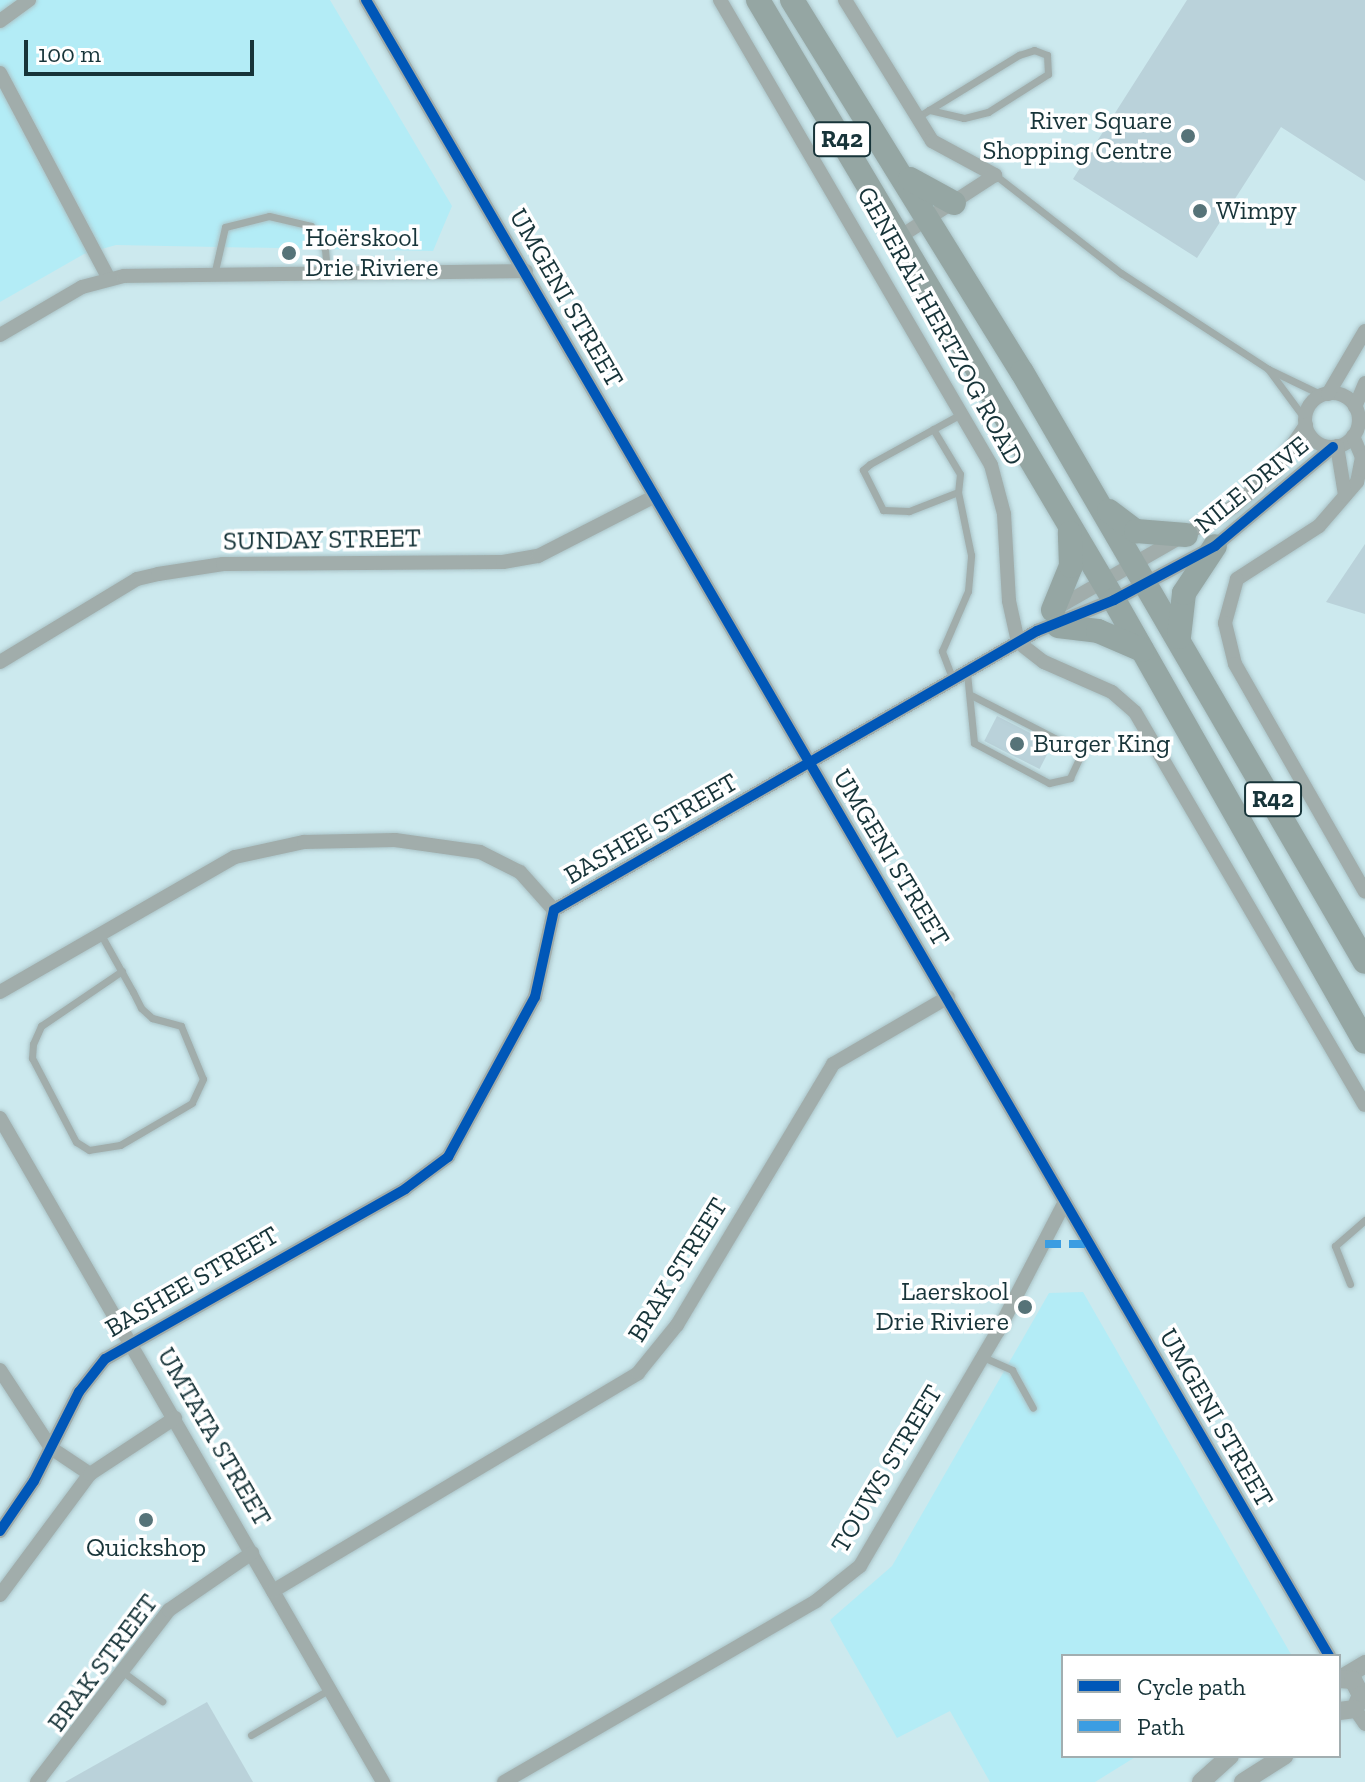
<!DOCTYPE html>
<html>
<head>
<meta charset="utf-8">
<style>
  body { margin:0 }
  #map { position:relative; width:1365px; height:1782px; overflow:hidden; background:#cce9ee; font-family:"Zilla Slab",serif }
  div>[style] { position:absolute }
  .built>* { inset:0; background:#b3ecf6 }
  .building>* { inset:0; background:#bad2da; transform-origin:0 0 }
  .roads { filter:drop-shadow(0 0 2px #aac3c7) drop-shadow(0 0 2px #aac3c7) }
  .service>* { height:7px; margin:-3.5px; padding:0 3.5px; transform-origin:3.5px; border-radius:3.5px; background:#a1adab }
  .minor>* { height:14px; margin:-7px; padding:0 7px; transform-origin:7px; border-radius:7px; background:#a1adab }
  .minor>.ring { margin:-7px; padding:0; box-sizing:content-box; background:none; border:14px solid #a1adab; border-radius:50% }
  .tertiary>* { height:18px; margin:-9px; padding:0 9px; transform-origin:9px; border-radius:9px; background:#a1adab }
  .primary>* { height:24px; margin:-12px; padding:0 12px; transform-origin:12px; border-radius:12px; background:#95a6a3 }
  .quiet>* { height:8px; margin-top:-4px; transform-origin:0; background:repeating-linear-gradient(90deg,#3b9de2 0 16px,transparent 0 24px) }
  .cycleway>* { height:10px; margin:-5px; padding:0 5px; transform-origin:5px; border-radius:5px; background:#0057b8 }
  .dots>* { width:22px; height:22px; translate:-50% -50%; box-sizing:border-box; border:4px solid #fff; border-radius:50% }
  span { translate:-50% -50%; white-space:nowrap; text-align:center; line-height:1.15; -webkit-text-stroke:7px #fff; paint-order:stroke }
  .shield-label span { padding:2px 6px; background:#fff; border:2px solid; border-radius:6px; -webkit-text-stroke-width:0 }
  .shield-label { font-size:24px; color:#173439; font-weight:700 }
  .poi-label { font-size:26px; color:#173439 }
  .right { translate:-100% -50%; text-align:right }
  .left { translate:0 -50%; text-align:left }
  .street-label { font-size:26px; color:#173439 }
  .legend { position:absolute; left:1061px; top:1654px; width:280px; height:104px; box-sizing:border-box; background:#fff; border:2px solid #a2aeb0; margin:0; padding:10px 14px; list-style:none; font-size:24px; color:#173439 }
  .legend li { display:flex; align-items:center; gap:16px; height:40px }
  .legend b { width:40px; border:2px solid #a2aeb0 }
  .scale { position:absolute; left:24px; top:40px; width:230px; height:36px; box-sizing:border-box; border:4px solid #173439; border-top:0; padding-left:10px; font-size:24px; line-height:28px; white-space:nowrap; color:#173439; -webkit-text-stroke:6px #fff; paint-order:stroke }
</style>
</head>
<body>
<div id="map">
  <div class="built">
    <div style="clip-path:polygon(0 0,330px 0,452px 206px,433px 251px,116px 245px,84px 254px,0 302px)"></div>
    <div style="clip-path:polygon(1083px 1292px,1292px 1656px,1063px 1656px,1063px 1756px,1137px 1756px,1095px 1782px,990px 1782px,950px 1711px,897px 1738px,830px 1620px,892px 1566px,1049px 1293px)"></div>
  </div>
  <div class="building">
    <div style="clip-path:polygon(1187px 0,1365px 0,1365px 181px,1281px 127px,1197px 258px,1073px 179px)"></div>
    <div style="clip-path:polygon(1365px 544px,1365px 614px,1326px 602px)"></div>
    <div style="left:997px;top:716px;width:62px;height:28px;rotate:27deg"></div>
    <div style="clip-path:polygon(207px 1702px,253px 1782px,65px 1782px)"></div>
  </div>
  <div class="roads">
    <div class="service">
      <div style="left:916px;top:118px;width:121px;rotate:-31.5deg"></div>
      <div style="left:1019px;top:55px;width:16px;rotate:-18deg"></div>
      <div style="left:1034px;top:50px;width:14px;rotate:21deg"></div>
      <div style="left:1047px;top:55px;width:19px;rotate:87deg"></div>
      <div style="left:1048px;top:74px;width:71px;rotate:147.7deg"></div>
      <div style="left:988px;top:112px;width:25px;rotate:166deg"></div>
      <div style="left:964px;top:118px;width:36px;rotate:-167deg"></div>
      <div style="left:995px;top:175px;width:160px;rotate:37.9deg"></div>
      <div style="left:1121px;top:273px;width:176px;rotate:33.1deg"></div>
      <div style="left:1268px;top:369px;width:60px;rotate:25.7deg"></div>
      <div style="left:214px;top:275px;width:49px;rotate:-77.1deg"></div>
      <div style="left:225px;top:227px;width:45px;rotate:-14deg"></div>
      <div style="left:269px;top:216px;width:43px;rotate:13.4deg"></div>
      <div style="left:311px;top:226px;width:27px;rotate:59deg"></div>
      <div style="left:325px;top:249px;width:25px;rotate:85deg"></div>
      <div style="left:1268px;top:369px;width:62px;rotate:53.5deg"></div>
      <div style="left:933px;top:429px;width:52px;rotate:59deg"></div>
      <div style="left:960px;top:474px;width:18px;rotate:96deg"></div>
      <div style="left:958px;top:492px;width:53px;rotate:158.8deg"></div>
      <div style="left:909px;top:511px;width:26px;rotate:-178deg"></div>
      <div style="left:883px;top:510px;width:45px;rotate:-116.6deg"></div>
      <div style="left:863px;top:470px;width:9px;rotate:-41deg"></div>
      <div style="left:870px;top:464px;width:104px;rotate:-28.8deg"></div>
      <div style="left:967px;top:673px;width:70px;rotate:84.3deg"></div>
      <div style="left:974px;top:743px;width:85px;rotate:28.1deg"></div>
      <div style="left:1049px;top:783px;width:22px;rotate:-13deg"></div>
      <div style="left:1070px;top:778px;width:29px;rotate:-65deg"></div>
      <div style="left:1082px;top:752px;width:123px;rotate:-152.8deg"></div>
      <div style="left:953px;top:680px;width:31px;rotate:-111deg"></div>
      <div style="left:942px;top:651px;width:65px;rotate:-66.6deg"></div>
      <div style="left:968px;top:591px;width:36px;rotate:-85deg"></div>
      <div style="left:971px;top:555px;width:64px;rotate:-101.7deg"></div>
      <div style="left:100px;top:933px;width:68px;rotate:60.8deg"></div>
      <div style="left:133px;top:992px;width:18px;rotate:63deg"></div>
      <div style="left:141px;top:1008px;width:15px;rotate:42deg"></div>
      <div style="left:152px;top:1018px;width:30px;rotate:15deg"></div>
      <div style="left:181px;top:1026px;width:57px;rotate:67.5deg"></div>
      <div style="left:203px;top:1079px;width:26px;rotate:115deg"></div>
      <div style="left:192px;top:1103px;width:83px;rotate:149.7deg"></div>
      <div style="left:120px;top:1145px;width:31px;rotate:171deg"></div>
      <div style="left:89px;top:1150px;width:15px;rotate:-148deg"></div>
      <div style="left:76px;top:1142px;width:95px;rotate:-117.6deg"></div>
      <div style="left:32px;top:1058px;width:14px;rotate:-86deg"></div>
      <div style="left:33px;top:1044px;width:20px;rotate:-66deg"></div>
      <div style="left:41px;top:1026px;width:98px;rotate:-34.2deg"></div>
      <div style="left:1350px;top:1284px;width:41px;rotate:-111.5deg"></div>
      <div style="left:1335px;top:1246px;width:40px;rotate:-41deg"></div>
      <div style="left:983px;top:1357px;width:32px;rotate:24deg"></div>
      <div style="left:1012px;top:1370px;width:43px;rotate:61.1deg"></div>
      <div style="left:123px;top:1672px;width:49px;rotate:36.6deg"></div>
      <div style="left:251px;top:1735px;width:91px;rotate:-30.2deg"></div>
    </div>
    <div class="minor">
      <div style="left:366px;top:0;width:1916px;rotate:59.82deg"></div>
      <div style="left:720px;top:0;width:538px;rotate:59.77deg"></div>
      <div style="left:991px;top:465px;width:51px;rotate:75.1deg"></div>
      <div style="left:1004px;top:514px;width:87px;rotate:86.7deg"></div>
      <div style="left:1009px;top:601px;width:42px;rotate:77.6deg"></div>
      <div style="left:1018px;top:642px;width:33px;rotate:38deg"></div>
      <div style="left:1044px;top:662px;width:74px;rotate:23.8deg"></div>
      <div style="left:1112px;top:692px;width:30px;rotate:41deg"></div>
      <div style="left:1135px;top:712px;width:455px;rotate:59.7deg"></div>
      <div style="left:845px;top:0;width:166px;rotate:58.3deg"></div>
      <div style="left:932px;top:141px;width:72px;rotate:28.4deg"></div>
      <div style="left:995px;top:175px;width:112px;rotate:147deg"></div>
      <div style="left:0;top:21px;width:36px;rotate:-36deg"></div>
      <div style="left:0;top:73px;width:233px;rotate:62.1deg"></div>
      <div style="left:0;top:335px;width:95px;rotate:-30.3deg"></div>
      <div style="left:82px;top:287px;width:43px;rotate:-14.7deg"></div>
      <div style="left:124px;top:276px;width:402px;rotate:-0.7deg"></div>
      <div class="ring" style="left:1305px;top:393px;width:40px;height:40px"></div>
      <div style="left:1328px;top:394px;width:73px;rotate:-59.6deg"></div>
      <div style="left:1355px;top:407px;width:26px;rotate:-67deg"></div>
      <div style="left:1353px;top:436px;width:23px;rotate:67deg"></div>
      <div style="left:1362px;top:457px;width:25px;rotate:101deg"></div>
      <div style="left:1357px;top:482px;width:58px;rotate:130.8deg"></div>
      <div style="left:1319px;top:526px;width:98px;rotate:147.1deg"></div>
      <div style="left:1237px;top:579px;width:46px;rotate:105.3deg"></div>
      <div style="left:1225px;top:623px;width:42px;rotate:76.3deg"></div>
      <div style="left:1235px;top:664px;width:262px;rotate:60.3deg"></div>
      <div style="left:1337px;top:446px;width:50px;rotate:80.7deg"></div>
      <div style="left:1055px;top:609px;width:205px;rotate:-29.8deg"></div>
      <div style="left:1233px;top:507px;width:54px;rotate:-40.5deg"></div>
      <div style="left:1274px;top:472px;width:57px;rotate:-55.8deg"></div>
      <div style="left:0;top:662px;width:160px;rotate:-31.2deg"></div>
      <div style="left:137px;top:579px;width:22px;rotate:-13deg"></div>
      <div style="left:158px;top:574px;width:66px;rotate:-8.7deg"></div>
      <div style="left:223px;top:564px;width:280px;rotate:-0.4deg"></div>
      <div style="left:503px;top:562px;width:36px;rotate:-10deg"></div>
      <div style="left:538px;top:556px;width:131px;rotate:-27.1deg"></div>
      <div style="left:0;top:992px;width:271px;rotate:-29.9deg"></div>
      <div style="left:235px;top:857px;width:71px;rotate:-12.3deg"></div>
      <div style="left:304px;top:842px;width:91px;rotate:-1.3deg"></div>
      <div style="left:395px;top:840px;width:86px;rotate:8deg"></div>
      <div style="left:480px;top:852px;width:45px;rotate:26.6deg"></div>
      <div style="left:520px;top:872px;width:51px;rotate:48.2deg"></div>
      <div style="left:0;top:1118px;width:767px;rotate:60.02deg"></div>
      <div style="left:0;top:1370px;width:93px;rotate:56.8deg"></div>
      <div style="left:51px;top:1448px;width:47px;rotate:33.7deg"></div>
      <div style="left:0;top:1531px;width:60px;rotate:-55.8deg"></div>
      <div style="left:34px;top:1481px;width:100px;rotate:-63.2deg"></div>
      <div style="left:79px;top:1392px;width:42px;rotate:-51.8deg"></div>
      <div style="left:105px;top:1359px;width:345px;rotate:-29.5deg"></div>
      <div style="left:405px;top:1189px;width:54px;rotate:-36.7deg"></div>
      <div style="left:448px;top:1157px;width:182px;rotate:-61.5deg"></div>
      <div style="left:535px;top:997px;width:89px;rotate:-77.7deg"></div>
      <div style="left:554px;top:910px;width:558px;rotate:-30.01deg"></div>
      <div style="left:1037px;top:631px;width:83px;rotate:-21.9deg"></div>
      <div style="left:1114px;top:600px;width:115px;rotate:-28.1deg"></div>
      <div style="left:1215px;top:546px;width:154px;rotate:-40deg"></div>
      <div style="left:273px;top:1591px;width:425px;rotate:-30.8deg"></div>
      <div style="left:638px;top:1373px;width:62px;rotate:-50.9deg"></div>
      <div style="left:677px;top:1325px;width:304px;rotate:-59.1deg"></div>
      <div style="left:833px;top:1064px;width:133px;rotate:-30.2deg"></div>
      <div style="left:0;top:1595px;width:151px;rotate:-53.4deg"></div>
      <div style="left:90px;top:1474px;width:102px;rotate:-33.4deg"></div>
      <div style="left:1355px;top:1709px;width:18px;rotate:56deg"></div>
      <div style="left:37px;top:1782px;width:217px;rotate:-52.5deg"></div>
      <div style="left:169px;top:1610px;width:101px;rotate:-34.5deg"></div>
      <div style="left:504px;top:1782px;width:361px;rotate:-30.1deg"></div>
      <div style="left:816px;top:1601px;width:56px;rotate:-38.5deg"></div>
      <div style="left:860px;top:1566px;width:273px;rotate:-59.6deg"></div>
      <div style="left:998px;top:1331px;width:145px;rotate:-62.6deg"></div>
    </div>
    <div class="tertiary">
      <div style="left:1342px;top:1678px;width:27px;rotate:-31deg"></div>
      <div style="left:1339px;top:1679px;width:14px;rotate:4deg"></div>
      <div style="left:1353px;top:1680px;width:17px;rotate:62deg"></div>
      <div style="left:1361px;top:1695px;width:15px;rotate:113deg"></div>
      <div style="left:1355px;top:1709px;width:16px;rotate:173deg"></div>
      <div style="left:1201px;top:1782px;width:39px;rotate:-42deg"></div>
      <div style="left:1243px;top:1782px;width:49px;rotate:-32.4deg"></div>
    </div>
    <div class="primary">
      <div style="left:758px;top:0;width:698px;rotate:59.32deg"></div>
      <div style="left:1114px;top:600px;width:508px;rotate:60.41deg"></div>
      <div style="left:792px;top:0;width:437px;rotate:58.3deg"></div>
      <div style="left:1022px;top:372px;width:682px;rotate:59.83deg"></div>
      <div style="left:910px;top:179px;width:50px;rotate:28.6deg"></div>
      <div style="left:1109px;top:511px;width:34px;rotate:37deg"></div>
      <div style="left:1136px;top:531px;width:50px;rotate:4.6deg"></div>
      <div style="left:1053px;top:610px;width:48px;rotate:-67.8deg"></div>
      <div style="left:1071px;top:566px;width:33px;rotate:-92deg"></div>
      <div style="left:1058px;top:626px;width:40px;rotate:7.1deg"></div>
      <div style="left:1098px;top:631px;width:48px;rotate:23.4deg"></div>
      <div style="left:1179px;top:637px;width:44px;rotate:-83.5deg"></div>
      <div style="left:1184px;top:593px;width:56px;rotate:-56.6deg"></div>
    </div>
  </div>
  <div class="quiet">
    <div style="left:1045px;top:1244px;width:44px"></div>
  </div>
  <div class="cycleway">
    <div style="left:366px;top:0;width:1916px;rotate:59.82deg"></div>
    <div style="left:0;top:1531px;width:60px;rotate:-55.8deg"></div>
    <div style="left:34px;top:1481px;width:100px;rotate:-63.2deg"></div>
    <div style="left:79px;top:1392px;width:42px;rotate:-51.8deg"></div>
    <div style="left:105px;top:1359px;width:345px;rotate:-29.5deg"></div>
    <div style="left:405px;top:1189px;width:54px;rotate:-36.7deg"></div>
    <div style="left:448px;top:1157px;width:182px;rotate:-61.5deg"></div>
    <div style="left:535px;top:997px;width:89px;rotate:-77.7deg"></div>
    <div style="left:554px;top:910px;width:558px;rotate:-30.01deg"></div>
    <div style="left:1037px;top:631px;width:83px;rotate:-21.9deg"></div>
    <div style="left:1114px;top:600px;width:115px;rotate:-28.1deg"></div>
    <div style="left:1215px;top:546px;width:154px;rotate:-40deg"></div>
  </div>
  <div class="dots">
    <div style="left:1188px;top:136px;background:#567378"></div>
    <div style="left:1200px;top:211px;background:#567378"></div>
    <div style="left:289px;top:253px;background:#567378"></div>
    <div style="left:1017px;top:744px;background:#567378"></div>
    <div style="left:1025px;top:1307px;background:#567378"></div>
    <div style="left:146px;top:1520px;background:#567378"></div>
  </div>
  <div class="shield-label">
    <span style="left:842px;top:139px">R42</span>
    <span style="left:1273px;top:799px">R42</span>
  </div>
  <div class="poi-label">
    <span class="right" style="left:1172px;top:136px">River Square<br>Shopping Centre</span>
    <span class="left" style="left:1216px;top:211px">Wimpy</span>
    <span class="left" style="left:305px;top:253px">Hoërskool<br>Drie Riviere</span>
    <span class="left" style="left:1033px;top:744px">Burger King</span>
    <span class="right" style="left:1009px;top:1307px">Laerskool<br>Drie Riviere</span>
    <span style="left:146px;top:1548px">Quickshop</span>
  </div>
  <div class="street-label">
    <span style="left:566px;top:298px;rotate:60deg">UMGENI STREET</span>
    <span style="left:940px;top:326px;rotate:61deg">GENERAL HERTZOG ROAD</span>
    <span style="left:1252px;top:485px;rotate:-39deg">NILE DRIVE</span>
    <span style="left:322px;top:540px;rotate:-1deg">SUNDAY STREET</span>
    <span style="left:651px;top:829px;rotate:-30deg">BASHEE STREET</span>
    <span style="left:891px;top:858px;rotate:59deg">UMGENI STREET</span>
    <span style="left:678px;top:1270px;rotate:-58deg">BRAK STREET</span>
    <span style="left:192px;top:1282px;rotate:-30deg">BASHEE STREET</span>
    <span style="left:1216px;top:1418px;rotate:60deg">UMGENI STREET</span>
    <span style="left:214px;top:1437px;rotate:60deg">UMTATA STREET</span>
    <span style="left:887px;top:1469px;rotate:-59deg">TOUWS STREET</span>
    <span style="left:103px;top:1663px;rotate:-53deg">BRAK STREET</span>
  </div>
  <ul class="legend">
  <li><b style="height:10px;background:#0057b8"></b>Cycle path</li>
  <li><b style="height:10px;background:#3b9de2"></b>Path</li>
  </ul>
  <div class="scale">100 m</div>
</div>
</body>
</html>
